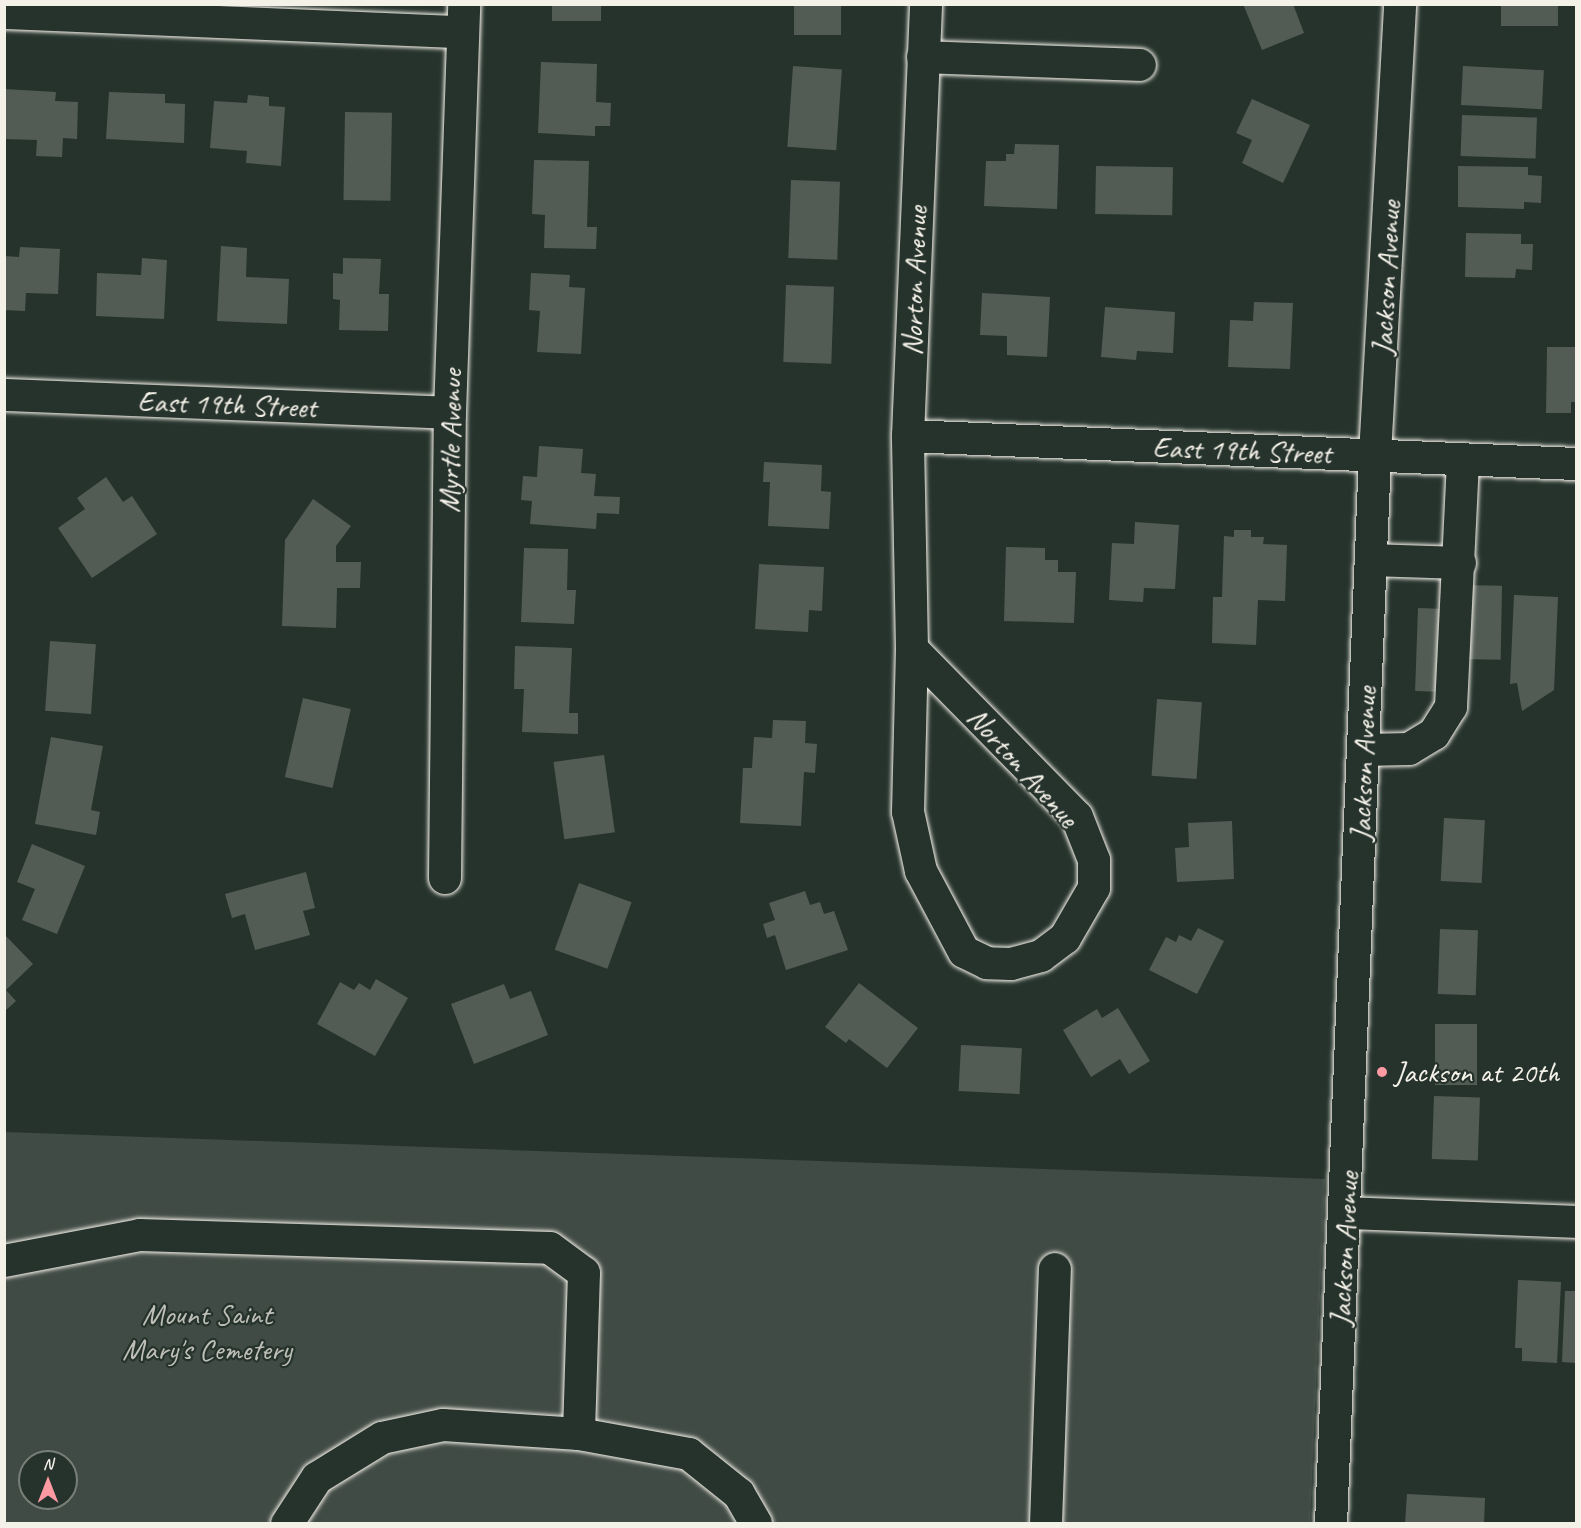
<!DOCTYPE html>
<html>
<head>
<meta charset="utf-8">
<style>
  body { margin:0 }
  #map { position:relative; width:1581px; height:1528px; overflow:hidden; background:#26332d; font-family:Caveat,sans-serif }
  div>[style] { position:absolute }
  .green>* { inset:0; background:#414b45 }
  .building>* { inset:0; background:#525c55; transform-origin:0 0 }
  .roads { filter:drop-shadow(0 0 2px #f4f1e8) drop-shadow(0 0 2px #f4f1e8) }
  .minor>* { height:32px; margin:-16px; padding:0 16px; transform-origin:16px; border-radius:16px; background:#26332d }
  .dots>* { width:16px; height:16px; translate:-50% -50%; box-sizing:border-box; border:3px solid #26332d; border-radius:50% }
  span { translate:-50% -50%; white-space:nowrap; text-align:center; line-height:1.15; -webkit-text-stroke:4.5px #26332d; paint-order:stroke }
  .street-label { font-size:30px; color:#f4f1e8 }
  .poi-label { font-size:30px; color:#f4f1e8 }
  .left { translate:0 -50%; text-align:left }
  .park-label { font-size:30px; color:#bebfb7 }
  .frame { position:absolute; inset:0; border:6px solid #f4f1e8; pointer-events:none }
  .north { position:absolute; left:18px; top:1450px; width:60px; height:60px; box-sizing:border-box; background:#26332d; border:2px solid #787f78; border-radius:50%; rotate:0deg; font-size:16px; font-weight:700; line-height:24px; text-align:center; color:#f4f1e8 }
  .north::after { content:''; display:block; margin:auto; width:21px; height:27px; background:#ff9aa2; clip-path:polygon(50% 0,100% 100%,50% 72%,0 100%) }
</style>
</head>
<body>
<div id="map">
  <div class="green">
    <div style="clip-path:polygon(evenodd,5px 1132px,1325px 1179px,1310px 1523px,5px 1524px,5px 1132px,30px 1462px,66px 1462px,66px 1498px,30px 1498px,30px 1462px)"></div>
  </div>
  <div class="building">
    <div style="left:552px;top:4px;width:49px;height:17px"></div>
    <div style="left:794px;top:4px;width:47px;height:31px"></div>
    <div style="clip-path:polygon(1243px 4px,1293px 4px,1304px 33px,1262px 50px)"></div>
    <div style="left:1501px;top:4px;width:57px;height:22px"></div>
    <div style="clip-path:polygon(541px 62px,597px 64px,596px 102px,611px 103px,610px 126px,595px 126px,595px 136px,538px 133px)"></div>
    <div style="left:793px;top:66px;width:49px;height:81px;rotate:4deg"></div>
    <div style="left:1463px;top:66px;width:81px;height:39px;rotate:3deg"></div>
    <div style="clip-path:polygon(4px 89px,56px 92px,55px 101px,78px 102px,77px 139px,63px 138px,62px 157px,36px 156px,37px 140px,4px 139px)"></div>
    <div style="clip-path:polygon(109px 92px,165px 94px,165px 103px,185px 104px,184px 143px,106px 139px)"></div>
    <div style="clip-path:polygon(248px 95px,269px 97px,269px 106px,285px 107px,281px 166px,246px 163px,247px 151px,210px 148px,214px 101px,247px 103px)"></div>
    <div style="clip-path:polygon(1252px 99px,1310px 125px,1283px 183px,1242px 163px,1252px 140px,1236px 133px)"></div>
    <div style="left:345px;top:112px;width:47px;height:88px;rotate:1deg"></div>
    <div style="left:1462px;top:115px;width:75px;height:41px;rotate:2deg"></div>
    <div style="clip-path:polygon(1015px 144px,1059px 145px,1057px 209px,984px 206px,986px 161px,1006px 161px,1006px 154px,1014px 154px)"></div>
    <div style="clip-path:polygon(534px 160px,589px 161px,587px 227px,597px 227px,596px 249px,544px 248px,545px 215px,532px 214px)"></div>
    <div style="left:1096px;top:166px;width:77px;height:48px;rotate:1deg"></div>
    <div style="clip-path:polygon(1458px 166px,1528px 167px,1528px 175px,1542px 176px,1541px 203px,1524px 202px,1524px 209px,1458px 207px)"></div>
    <div style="left:791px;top:180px;width:49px;height:78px;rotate:2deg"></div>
    <div style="clip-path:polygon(1466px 233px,1521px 234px,1521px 244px,1533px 244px,1532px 270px,1516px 269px,1515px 278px,1465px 277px)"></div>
    <div style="clip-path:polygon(221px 246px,247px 248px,246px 277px,289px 279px,287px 324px,217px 321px)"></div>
    <div style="clip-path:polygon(20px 247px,60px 249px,58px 294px,26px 293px,25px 311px,4px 310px,4px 256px,19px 257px)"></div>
    <div style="clip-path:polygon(142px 258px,167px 260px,164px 319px,96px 316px,97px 273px,141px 275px)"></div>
    <div style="clip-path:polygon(343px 258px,381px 259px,379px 294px,389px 294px,388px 331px,339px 330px,340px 300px,333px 299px,333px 273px,343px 274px)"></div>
    <div style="clip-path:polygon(531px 273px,570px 275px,569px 287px,585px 288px,581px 354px,537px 352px,540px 311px,529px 310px)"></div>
    <div style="left:786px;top:285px;width:48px;height:77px;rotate:2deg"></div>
    <div style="clip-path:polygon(982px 293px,1050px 297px,1047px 357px,1007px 355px,1007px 336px,980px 335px)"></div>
    <div style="clip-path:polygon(1254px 302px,1293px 303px,1290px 369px,1228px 367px,1230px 320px,1253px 321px)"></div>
    <div style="clip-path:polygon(1105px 307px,1175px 312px,1173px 353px,1137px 351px,1136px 360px,1101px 357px)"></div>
    <div style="clip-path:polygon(1547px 347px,1576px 347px,1576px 402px,1571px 402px,1571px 413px,1546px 413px)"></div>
    <div style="clip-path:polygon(539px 446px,583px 449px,581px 473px,596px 474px,594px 496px,620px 497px,619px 514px,597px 513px,596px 529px,530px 524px,532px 501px,521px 500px,523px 476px,537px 477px)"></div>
    <div style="clip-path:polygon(764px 462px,822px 465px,821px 491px,831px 492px,829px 529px,768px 526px,770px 482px,763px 482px)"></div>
    <div style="clip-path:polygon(106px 477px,123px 502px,132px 496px,157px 534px,92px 578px,58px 528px,85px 509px,77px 498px)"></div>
    <div style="clip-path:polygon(313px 499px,351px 526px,336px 546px,336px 562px,361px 562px,360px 588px,337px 588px,336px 628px,282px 626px,285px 540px)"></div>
    <div style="clip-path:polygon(1135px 522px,1179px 525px,1175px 589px,1144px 588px,1143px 602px,1109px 600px,1112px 543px,1134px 544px)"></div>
    <div style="clip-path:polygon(1234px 530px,1251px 530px,1251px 537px,1264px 537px,1263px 544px,1287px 545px,1285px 601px,1258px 600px,1256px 645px,1212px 643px,1213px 597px,1222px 597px,1224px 536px,1234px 537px)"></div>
    <div style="clip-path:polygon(1006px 547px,1045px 548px,1045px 560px,1058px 560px,1058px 572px,1076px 572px,1074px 623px,1004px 621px)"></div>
    <div style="clip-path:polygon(524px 548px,568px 549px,567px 590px,576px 590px,574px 624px,521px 622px)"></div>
    <div style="clip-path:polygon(759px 564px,824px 567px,822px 611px,809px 610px,808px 632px,755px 629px)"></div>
    <div style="left:1462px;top:585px;width:40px;height:74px;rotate:1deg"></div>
    <div style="clip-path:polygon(1514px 595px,1558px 597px,1554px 690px,1522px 711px,1517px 683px,1510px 684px)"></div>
    <div style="left:1418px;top:608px;width:34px;height:83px;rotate:2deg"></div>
    <div style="left:50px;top:641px;width:46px;height:70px;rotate:4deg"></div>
    <div style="clip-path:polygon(515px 646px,572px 648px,569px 713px,578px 713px,578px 734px,522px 732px,524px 689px,514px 689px)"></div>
    <div style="left:303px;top:698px;width:49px;height:81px;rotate:13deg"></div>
    <div style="left:1157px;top:699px;width:45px;height:77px;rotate:4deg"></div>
    <div style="clip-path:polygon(773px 720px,806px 721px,805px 743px,817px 744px,815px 773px,804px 772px,801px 826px,740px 823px,743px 768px,752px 768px,754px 737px,772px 738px)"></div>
    <div style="clip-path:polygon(51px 737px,103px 746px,91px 810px,100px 812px,96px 835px,35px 824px)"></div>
    <div style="left:604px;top:755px;width:78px;height:51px;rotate:82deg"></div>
    <div style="left:1444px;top:818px;width:41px;height:63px;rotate:3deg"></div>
    <div style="clip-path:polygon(1232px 821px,1234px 879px,1177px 882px,1175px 848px,1189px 847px,1188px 823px)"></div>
    <div style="clip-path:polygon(32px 844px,85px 866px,57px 934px,22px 920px,35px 889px,17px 882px)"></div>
    <div style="clip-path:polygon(306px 872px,315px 908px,303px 911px,310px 935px,255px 950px,245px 914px,232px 918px,225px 894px)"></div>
    <div style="left:579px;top:883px;width:56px;height:71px;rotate:20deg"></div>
    <div style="clip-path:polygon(805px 891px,810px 905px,820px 902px,824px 914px,834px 911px,848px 950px,786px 970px,775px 935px,767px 938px,763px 924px,775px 920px,769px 903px)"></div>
    <div style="clip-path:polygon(1198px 928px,1224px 941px,1197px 994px,1149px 970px,1166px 937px,1176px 942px,1179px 935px,1191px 941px)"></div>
    <div style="left:1440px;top:929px;width:38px;height:65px;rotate:2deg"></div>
    <div style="clip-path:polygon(4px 934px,33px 964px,6px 990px,16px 1001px,4px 1012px)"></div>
    <div style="clip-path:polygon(376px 979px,408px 998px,375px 1056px,317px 1024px,340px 982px,354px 990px,359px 983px,370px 990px)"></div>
    <div style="clip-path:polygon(859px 983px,918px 1028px,887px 1068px,849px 1039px,846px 1043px,825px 1027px)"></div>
    <div style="clip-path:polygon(504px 984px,510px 999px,531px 991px,548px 1035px,474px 1064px,451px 1004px)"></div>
    <div style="clip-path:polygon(1118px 1008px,1150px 1061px,1129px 1074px,1120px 1059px,1091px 1077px,1063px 1030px,1097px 1009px,1102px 1018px)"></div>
    <div style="left:1435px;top:1024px;width:42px;height:61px"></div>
    <div style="left:961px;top:1045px;width:61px;height:46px;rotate:3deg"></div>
    <div style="left:1434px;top:1096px;width:46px;height:63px;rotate:2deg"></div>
    <div style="clip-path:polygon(1518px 1280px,1561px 1282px,1557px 1363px,1522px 1361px,1522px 1348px,1515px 1348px)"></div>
    <div style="clip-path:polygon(1565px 1291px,1576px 1291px,1576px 1363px,1562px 1362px)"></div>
    <div style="clip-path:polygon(1407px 1494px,1485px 1498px,1484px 1524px,1405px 1524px)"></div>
  </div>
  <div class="roads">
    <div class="minor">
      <div style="left:4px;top:13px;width:459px;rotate:2.4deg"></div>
      <div style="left:923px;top:57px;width:217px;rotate:2.1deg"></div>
      <div style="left:4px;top:395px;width:446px;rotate:2.3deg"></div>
      <div style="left:908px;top:436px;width:669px;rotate:2.4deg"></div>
      <div style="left:1371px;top:560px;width:89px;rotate:1.9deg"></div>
      <div style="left:912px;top:649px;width:235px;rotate:45.5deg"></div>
      <div style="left:1077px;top:817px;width:46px;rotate:68.4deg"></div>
      <div style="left:1094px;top:860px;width:28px;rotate:90deg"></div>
      <div style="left:1094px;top:888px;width:58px;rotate:120.1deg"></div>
      <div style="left:1065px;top:938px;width:30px;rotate:143deg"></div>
      <div style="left:1041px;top:956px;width:31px;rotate:165deg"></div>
      <div style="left:1011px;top:964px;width:24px;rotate:-178deg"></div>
      <div style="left:987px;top:963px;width:25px;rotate:-154deg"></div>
      <div style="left:964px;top:952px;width:92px;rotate:-118deg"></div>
      <div style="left:921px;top:871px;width:60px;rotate:-102.4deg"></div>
      <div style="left:908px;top:812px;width:163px;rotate:-88.6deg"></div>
      <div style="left:912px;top:649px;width:213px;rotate:-91.1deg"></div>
      <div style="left:908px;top:436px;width:432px;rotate:-87.6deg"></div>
      <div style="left:1364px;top:750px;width:45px;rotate:-1.3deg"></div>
      <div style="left:1409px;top:749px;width:29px;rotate:-31deg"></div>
      <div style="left:1434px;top:734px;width:32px;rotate:-58deg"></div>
      <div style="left:1451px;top:707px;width:248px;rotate:-87.2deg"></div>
      <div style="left:445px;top:878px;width:465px;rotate:-89.4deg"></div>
      <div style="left:450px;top:413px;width:409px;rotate:-88deg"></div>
      <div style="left:1346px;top:1213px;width:230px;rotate:2.2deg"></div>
      <div style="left:4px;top:1261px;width:138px;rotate:-10.8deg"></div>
      <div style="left:140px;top:1235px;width:410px;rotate:1.8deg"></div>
      <div style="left:550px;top:1248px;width:42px;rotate:36.3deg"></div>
      <div style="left:584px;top:1273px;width:161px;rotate:91.8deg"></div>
      <div style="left:579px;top:1434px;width:136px;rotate:-176.2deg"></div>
      <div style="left:443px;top:1425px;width:62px;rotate:168deg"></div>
      <div style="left:382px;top:1438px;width:76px;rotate:148.4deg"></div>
      <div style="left:317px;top:1478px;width:55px;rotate:123.1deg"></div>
      <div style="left:579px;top:1434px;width:112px;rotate:10.3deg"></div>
      <div style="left:689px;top:1454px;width:64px;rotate:38.7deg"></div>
      <div style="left:739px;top:1494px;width:34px;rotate:60deg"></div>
      <div style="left:1046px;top:1524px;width:255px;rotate:-88deg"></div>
      <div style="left:1331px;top:1524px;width:1070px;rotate:-87.64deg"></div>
      <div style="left:1375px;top:455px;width:452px;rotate:-86.8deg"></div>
    </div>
  </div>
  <div class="dots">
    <div style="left:1382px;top:1072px;background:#ff9aa2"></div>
  </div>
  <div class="street-label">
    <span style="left:1386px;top:278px;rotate:-87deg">Jackson Avenue</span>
    <span style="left:914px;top:281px;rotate:-88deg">Norton Avenue</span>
    <span style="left:227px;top:404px;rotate:2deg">East 19th Street</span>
    <span style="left:450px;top:441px;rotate:-89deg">Myrtle Avenue</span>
    <span style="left:1242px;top:450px;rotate:2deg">East 19th Street</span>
    <span style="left:1363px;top:764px;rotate:-88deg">Jackson Avenue</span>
    <span style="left:1023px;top:767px;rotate:48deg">Norton Avenue</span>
    <span style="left:1344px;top:1249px;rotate:-87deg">Jackson Avenue</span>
  </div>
  <div class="poi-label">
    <span class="left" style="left:1394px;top:1072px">Jackson at 20th</span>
  </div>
  <div class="park-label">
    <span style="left:207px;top:1331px">Mount Saint<br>Mary's Cemetery</span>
  </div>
  <div class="frame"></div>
  <div class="north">N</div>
</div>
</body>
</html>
